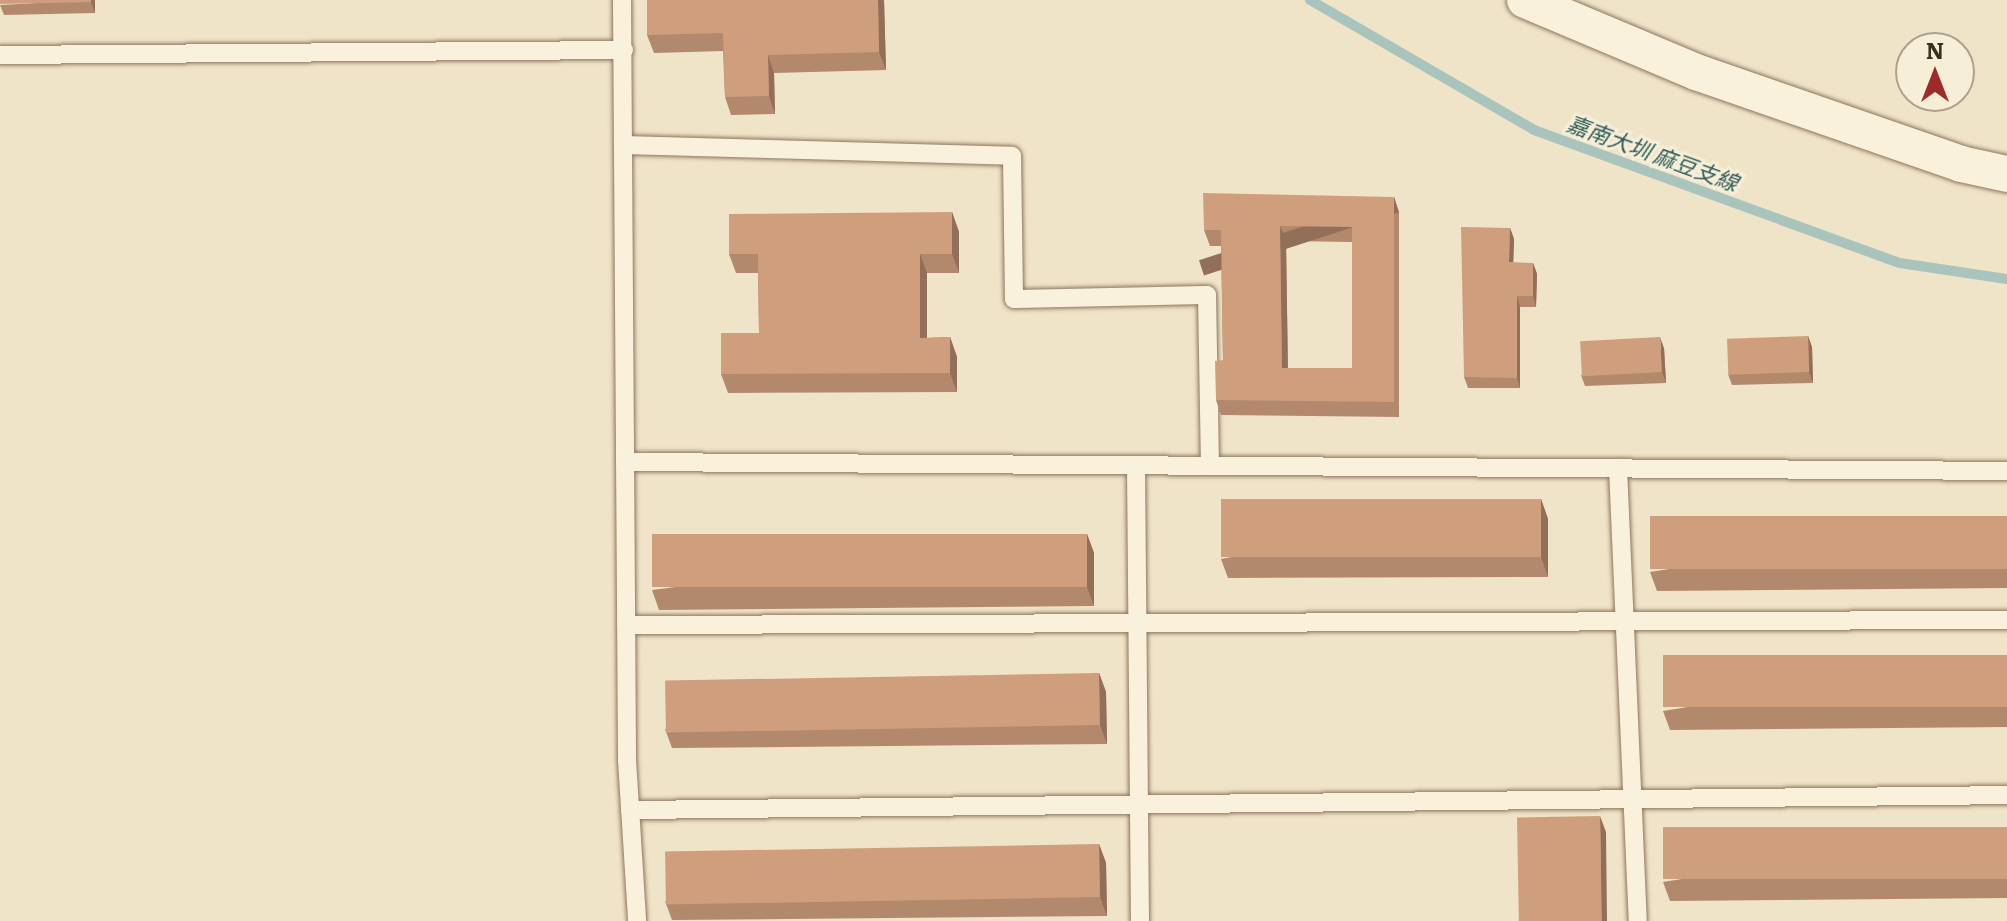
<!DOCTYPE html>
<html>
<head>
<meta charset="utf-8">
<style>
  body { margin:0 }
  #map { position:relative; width:2007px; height:921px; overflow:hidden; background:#f0e4c8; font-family:Literata,"Noto Sans TC",serif }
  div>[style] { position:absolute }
  .stream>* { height:10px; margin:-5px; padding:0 5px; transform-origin:5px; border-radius:5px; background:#a9c4bc }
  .roads { filter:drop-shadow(0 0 2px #8d765c) drop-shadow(0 0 2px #8d765c) }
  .lane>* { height:18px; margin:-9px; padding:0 9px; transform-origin:9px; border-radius:9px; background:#faf1dc }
  .street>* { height:36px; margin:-18px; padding:0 18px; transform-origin:18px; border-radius:18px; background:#faf1dc }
  .wall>* { inset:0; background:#b2896c }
  .shaded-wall>* { inset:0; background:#916f58; transform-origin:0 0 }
  .building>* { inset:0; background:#cf9f7d; transform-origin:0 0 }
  span { translate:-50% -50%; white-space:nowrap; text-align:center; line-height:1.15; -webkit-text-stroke:6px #f7eed8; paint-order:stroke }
  .water-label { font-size:22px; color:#2f5d5a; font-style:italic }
  .north { position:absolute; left:1895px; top:32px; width:80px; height:80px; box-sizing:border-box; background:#f7eed8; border:2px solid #ada18e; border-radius:50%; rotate:0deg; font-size:22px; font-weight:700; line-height:32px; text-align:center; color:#3d2e20 }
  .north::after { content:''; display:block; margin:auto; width:28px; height:36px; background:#9e2a2b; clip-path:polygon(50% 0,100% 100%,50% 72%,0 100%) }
</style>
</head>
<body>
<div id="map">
  <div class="stream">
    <div style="left:1310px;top:0;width:259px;rotate:30.1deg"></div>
    <div style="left:1534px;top:130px;width:389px;rotate:20deg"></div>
    <div style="left:1900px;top:263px;width:108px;rotate:8.5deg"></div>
  </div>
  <div class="roads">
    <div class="lane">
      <div style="left:622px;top:0;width:760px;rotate:89.62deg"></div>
      <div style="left:627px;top:760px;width:161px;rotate:86.4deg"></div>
      <div style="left:0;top:55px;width:624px;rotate:-0.46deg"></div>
      <div style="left:624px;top:145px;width:388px;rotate:1.6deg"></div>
      <div style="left:1012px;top:156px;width:143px;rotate:89.2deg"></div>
      <div style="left:1014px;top:299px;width:193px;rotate:-1.2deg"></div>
      <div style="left:1207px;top:295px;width:171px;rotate:89deg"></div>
      <div style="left:625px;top:462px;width:1382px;rotate:0.37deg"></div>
      <div style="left:1136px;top:465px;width:456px;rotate:89.5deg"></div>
      <div style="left:1618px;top:468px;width:453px;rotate:87.5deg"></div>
      <div style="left:626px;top:625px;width:1381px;rotate:-0.21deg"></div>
      <div style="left:630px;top:810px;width:1377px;rotate:-0.62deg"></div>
    </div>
    <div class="street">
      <div style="left:1525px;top:0;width:186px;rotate:22.8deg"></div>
      <div style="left:1696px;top:72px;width:281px;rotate:19.1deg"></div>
      <div style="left:1961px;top:164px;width:47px;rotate:12.3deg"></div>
    </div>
  </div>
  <div class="wall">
    <div style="clip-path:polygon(95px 0,95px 13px,4px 15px,0 5px)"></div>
    <div style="clip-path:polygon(884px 0,886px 70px,774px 73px,775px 114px,731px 115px,725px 97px,723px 51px,654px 53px,647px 35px)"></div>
    <div style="clip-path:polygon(evenodd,1394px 197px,1399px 212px,1399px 417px,1221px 415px,1216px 400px,1223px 360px,1221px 246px,1210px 246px,1204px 230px,1394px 197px,1286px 241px,1352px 242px,1352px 368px,1288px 368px,1286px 241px)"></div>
    <div style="clip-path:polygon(952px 212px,959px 232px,959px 273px,927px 273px,927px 338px,950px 337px,957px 357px,957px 392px,728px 393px,721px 374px,759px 333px,758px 273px,736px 273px,729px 254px)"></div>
    <div style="clip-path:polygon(1510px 228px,1514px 239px,1513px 263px,1533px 263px,1537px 274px,1536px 307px,1520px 307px,1520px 388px,1468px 388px,1464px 377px)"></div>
    <div style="clip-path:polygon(1808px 336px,1812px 347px,1813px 383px,1732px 385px,1728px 374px)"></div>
    <div style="clip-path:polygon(1664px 348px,1666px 383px,1585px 386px,1581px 375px)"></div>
    <div style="clip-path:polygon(1541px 499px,1548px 519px,1548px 577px,1228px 578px,1221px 559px)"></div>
    <div style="clip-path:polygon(2007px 516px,2007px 588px,1657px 591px,1650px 572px)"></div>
    <div style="clip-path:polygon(1087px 534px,1094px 553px,1094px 606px,659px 610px,652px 590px)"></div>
    <div style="clip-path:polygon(2007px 655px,2007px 727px,1670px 730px,1663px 711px)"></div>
    <div style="clip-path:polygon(1099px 673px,1106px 692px,1107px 744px,672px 748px,665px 729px)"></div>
    <div style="clip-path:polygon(2007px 827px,2007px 898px,1670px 901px,1663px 882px)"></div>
    <div style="clip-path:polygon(1099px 844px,1106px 863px,1107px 916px,672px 920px,665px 901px)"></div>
  </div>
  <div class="shaded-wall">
    <div style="clip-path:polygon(91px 0,95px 0,95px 13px,91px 2px)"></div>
    <div style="clip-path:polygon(878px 0,884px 0,886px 70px,879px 52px)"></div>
    <div style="clip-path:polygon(768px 55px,774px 73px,775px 114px,769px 96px)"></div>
    <div style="left:1394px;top:197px;width:16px;height:205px;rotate:72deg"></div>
    <div style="clip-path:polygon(952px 212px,959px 232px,959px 273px,952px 254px)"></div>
    <div style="clip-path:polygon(1280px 226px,1286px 241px,1288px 383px,1282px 368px)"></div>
    <div style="clip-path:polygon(1510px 228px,1514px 239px,1513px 273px,1509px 262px)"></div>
    <div style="clip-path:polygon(920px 254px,927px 273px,927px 357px,920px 338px)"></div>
    <div style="clip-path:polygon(1533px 263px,1537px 274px,1536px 307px,1533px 296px)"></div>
    <div style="clip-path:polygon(1517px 296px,1520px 307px,1520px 388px,1517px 378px)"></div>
    <div style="clip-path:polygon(1808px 336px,1812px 347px,1813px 383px,1809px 372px)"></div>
    <div style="clip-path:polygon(950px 337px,957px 357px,957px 392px,950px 373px)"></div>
    <div style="clip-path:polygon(1660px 337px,1664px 348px,1666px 383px,1662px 372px)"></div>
    <div style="clip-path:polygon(1541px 499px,1548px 519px,1548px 577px,1541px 557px)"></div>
    <div style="clip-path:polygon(1087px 534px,1094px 553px,1094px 606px,1087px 587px)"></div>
    <div style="clip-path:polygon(1099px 673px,1106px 692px,1107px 744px,1100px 725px)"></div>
    <div style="clip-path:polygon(1600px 816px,1606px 832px,1607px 921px,1601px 921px)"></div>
    <div style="clip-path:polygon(1099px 844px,1106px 863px,1107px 916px,1100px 897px)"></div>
  </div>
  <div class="building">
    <div style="clip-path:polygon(0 0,91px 0,91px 2px,0 4px)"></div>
    <div style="clip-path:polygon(647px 0,878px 0,879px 52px,768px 55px,769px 96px,725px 97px,723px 33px,647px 35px)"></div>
    <div style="clip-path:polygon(evenodd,1203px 193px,1394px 197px,1394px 402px,1216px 400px,1215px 361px,1223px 360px,1221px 230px,1204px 230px,1203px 193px,1280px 226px,1352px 227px,1352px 368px,1282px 368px,1280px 226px)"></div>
    <div style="clip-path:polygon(952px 212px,952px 254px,920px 254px,920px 338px,950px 337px,950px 373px,721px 374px,721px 333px,759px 333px,758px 254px,729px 254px,729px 214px)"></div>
    <div style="clip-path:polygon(1461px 227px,1510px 228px,1509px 262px,1533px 263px,1533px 296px,1517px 296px,1517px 378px,1464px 377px)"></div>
    <div style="left:1808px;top:336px;width:36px;height:81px;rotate:88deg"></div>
    <div style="left:1660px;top:337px;width:35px;height:80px;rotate:87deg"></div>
    <div style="left:1541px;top:499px;width:58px;height:320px;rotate:90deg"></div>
    <div style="left:2007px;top:516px;width:53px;height:357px;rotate:90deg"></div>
    <div style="left:1087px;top:534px;width:53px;height:435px;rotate:90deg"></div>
    <div style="left:2007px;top:655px;width:52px;height:344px;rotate:90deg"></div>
    <div style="left:1099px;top:673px;width:52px;height:434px;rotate:89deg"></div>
    <div style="left:1600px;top:816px;width:105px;height:83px;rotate:89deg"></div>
    <div style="left:2007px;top:827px;width:52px;height:344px;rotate:90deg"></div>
    <div style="left:1099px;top:844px;width:53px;height:434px;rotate:89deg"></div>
  </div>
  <div class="water-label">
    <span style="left:1653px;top:152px;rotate:20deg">嘉南大圳 麻豆支線</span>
  </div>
  <div class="north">N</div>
</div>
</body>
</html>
